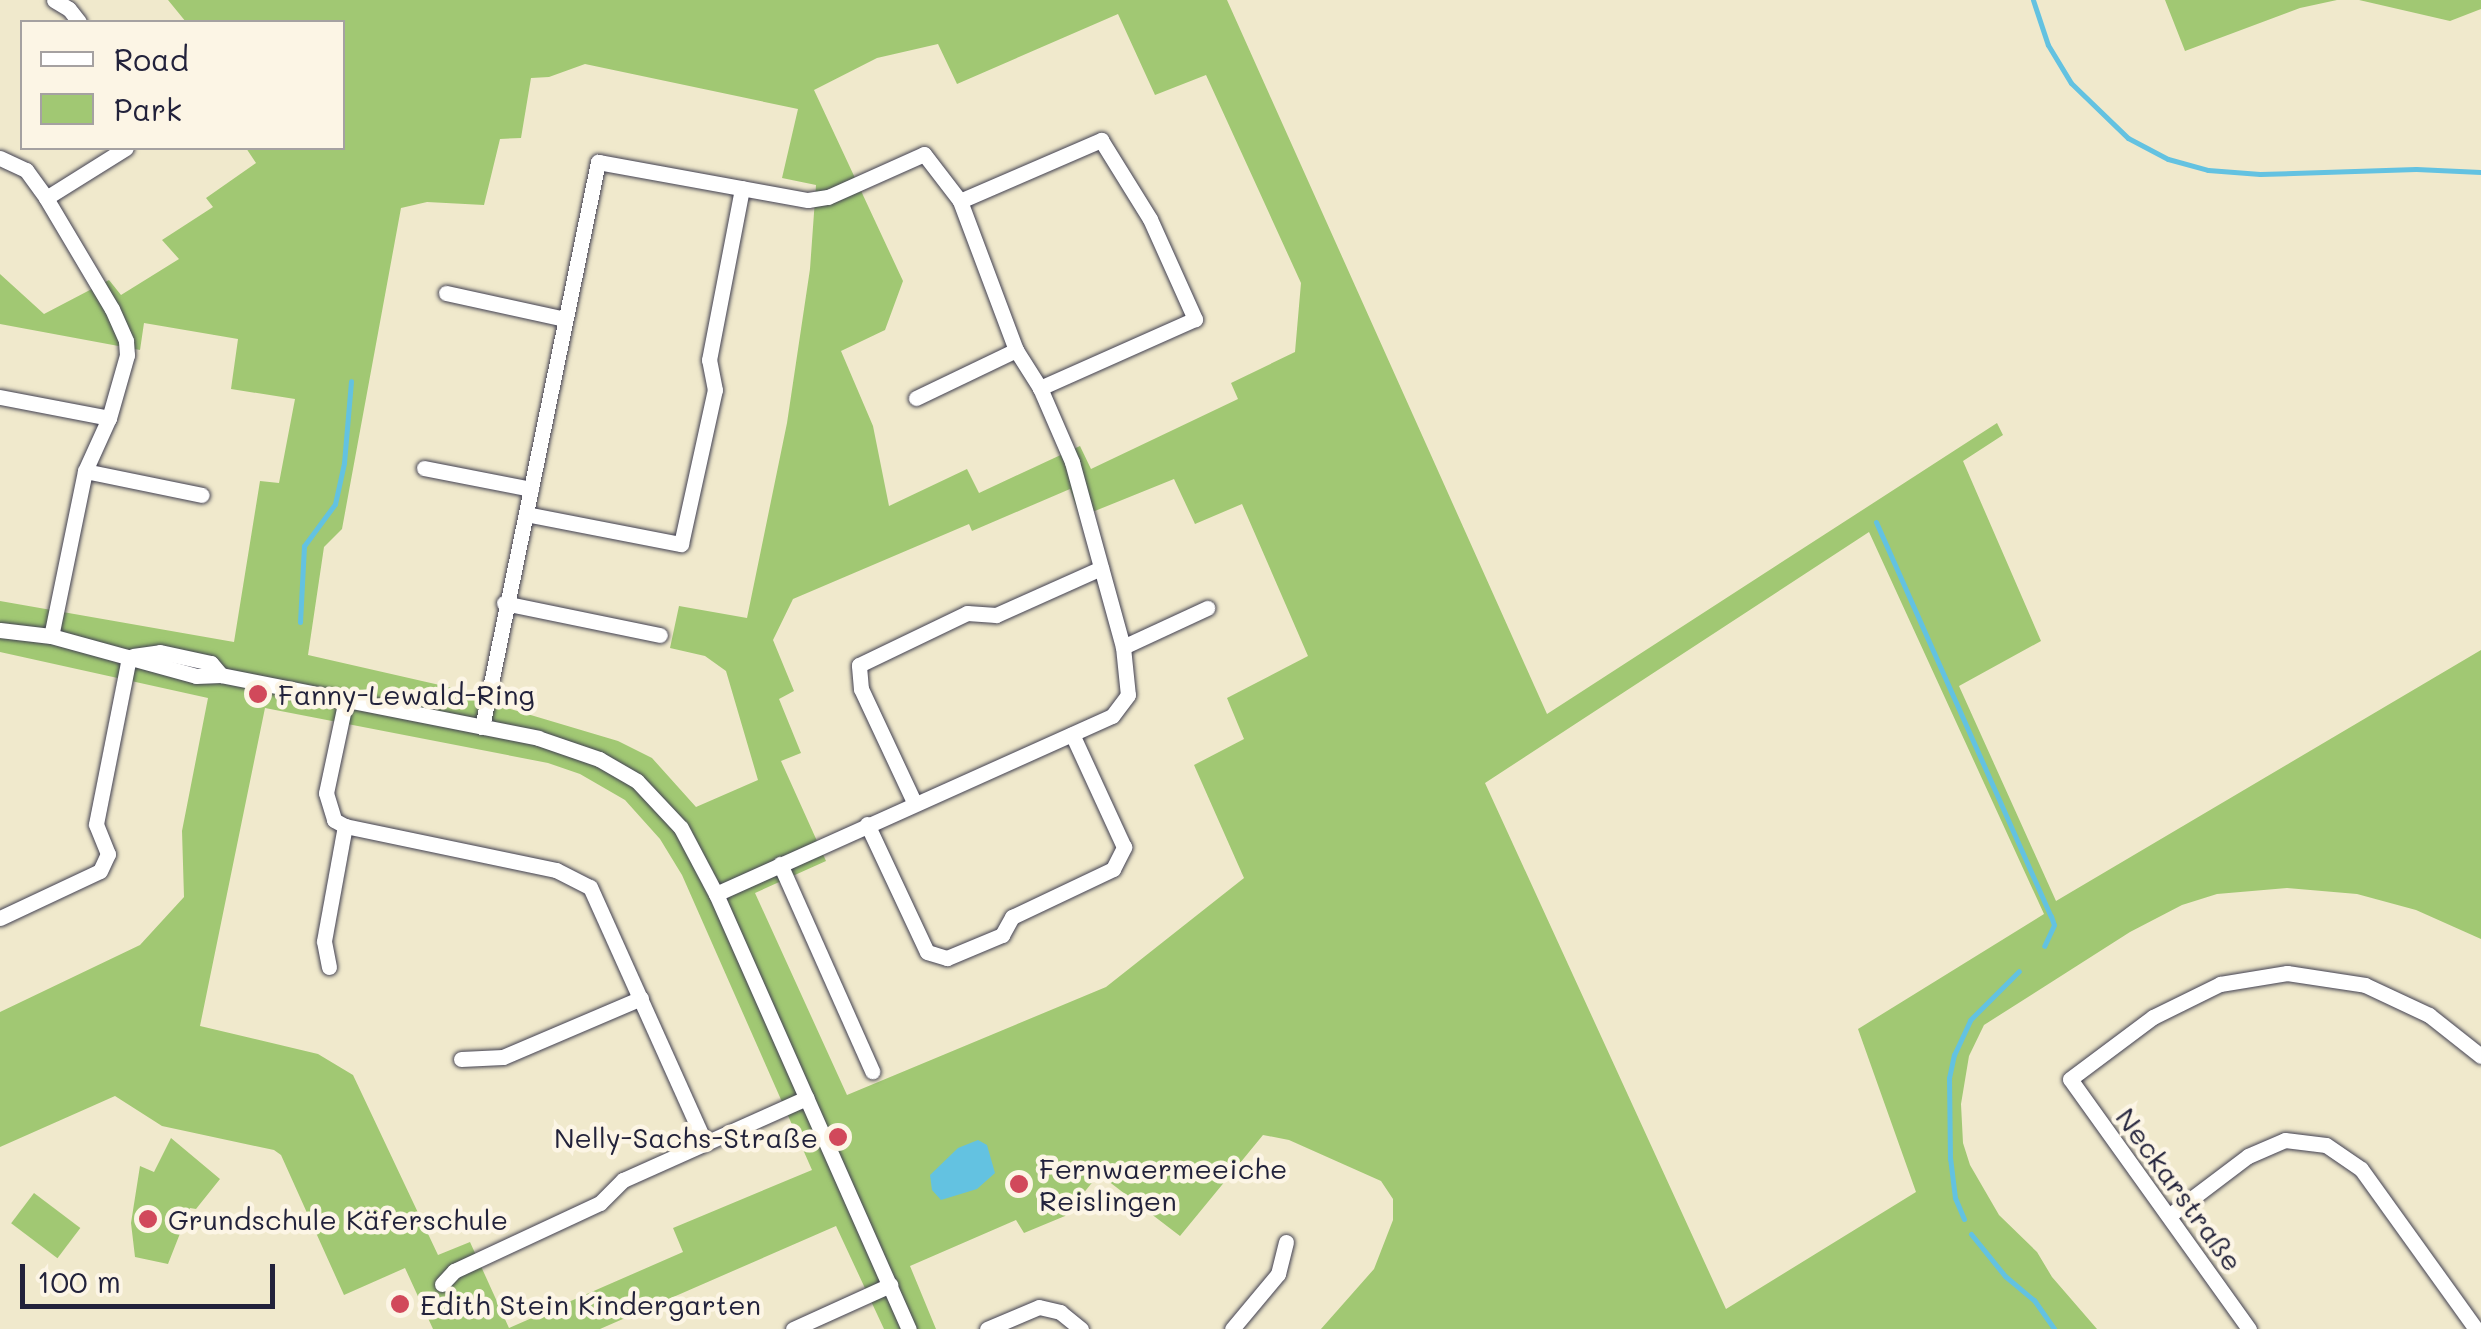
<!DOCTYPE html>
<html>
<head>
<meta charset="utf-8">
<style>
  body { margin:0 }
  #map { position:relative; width:2481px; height:1329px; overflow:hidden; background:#f0e9cc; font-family:Mali,sans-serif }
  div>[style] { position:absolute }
  .green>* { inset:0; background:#a1c873; transform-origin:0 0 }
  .water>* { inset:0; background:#63c2e1 }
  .stream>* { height:5px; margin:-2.5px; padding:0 2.5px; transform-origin:2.5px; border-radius:2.5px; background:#63c2e1 }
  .roads { filter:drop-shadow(0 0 2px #414051) drop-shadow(0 0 2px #414051) }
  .street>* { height:15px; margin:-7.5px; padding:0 7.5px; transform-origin:7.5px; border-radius:7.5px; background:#fff }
  .dots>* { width:28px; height:28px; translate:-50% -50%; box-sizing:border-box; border:5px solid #fcf5e5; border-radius:50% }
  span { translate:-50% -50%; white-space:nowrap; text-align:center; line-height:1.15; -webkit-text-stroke:9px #fcf5e5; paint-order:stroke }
  .poi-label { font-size:28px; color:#22223b }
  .left { translate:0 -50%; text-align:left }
  .right { translate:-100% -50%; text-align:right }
  .street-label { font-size:28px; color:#22223b }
  .legend { position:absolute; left:20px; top:20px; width:325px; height:130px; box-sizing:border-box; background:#fcf5e5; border:2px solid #a5a1a1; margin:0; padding:12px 18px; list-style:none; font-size:30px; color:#22223b }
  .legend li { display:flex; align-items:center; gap:20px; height:50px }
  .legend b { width:50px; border:2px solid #a5a1a1 }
  .scale { position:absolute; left:20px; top:1264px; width:255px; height:45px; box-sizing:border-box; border:5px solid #22223b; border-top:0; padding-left:12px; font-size:30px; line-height:35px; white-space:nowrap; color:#22223b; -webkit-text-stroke:8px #fcf5e5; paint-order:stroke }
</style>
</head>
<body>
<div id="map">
  <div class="green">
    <div style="clip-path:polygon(evenodd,168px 0,1227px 0,1547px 714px,1997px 423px,2003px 435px,1963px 461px,2041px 641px,1959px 686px,2056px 901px,2481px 650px,2481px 939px,2416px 910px,2357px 894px,2287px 888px,2217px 894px,2182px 905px,2130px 932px,1984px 1025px,1969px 1056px,1961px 1104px,1963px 1143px,1970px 1165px,1999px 1215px,2037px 1252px,2052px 1277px,2097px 1329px,1321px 1329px,1374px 1269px,1393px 1220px,1393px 1199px,1381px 1181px,1289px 1140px,1263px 1135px,1180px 1236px,1099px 1174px,1065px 1216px,1024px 1233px,1016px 1220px,910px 1266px,936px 1329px,884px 1329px,836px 1226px,600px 1329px,433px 1329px,405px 1268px,344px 1295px,281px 1155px,274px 1150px,162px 1126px,115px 1096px,0 1147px,0 1012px,140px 945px,184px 897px,182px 831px,208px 698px,0 652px,0 601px,234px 642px,260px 481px,279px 483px,295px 399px,231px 389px,238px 339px,144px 323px,140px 350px,0 324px,0 274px,44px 314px,109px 280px,121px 295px,179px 259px,162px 240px,213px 207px,206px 198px,256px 163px,246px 148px,342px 148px,342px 22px,186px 22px,168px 0,1118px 14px,1155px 95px,1206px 75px,1301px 283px,1295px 352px,1231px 383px,1238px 399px,1091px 469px,1080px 446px,979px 493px,967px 469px,889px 506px,873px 426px,841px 351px,885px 330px,903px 281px,814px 90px,877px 58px,938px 44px,957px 84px,1118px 14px,168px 0,585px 64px,798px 109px,782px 178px,816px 185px,810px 269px,787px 423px,747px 618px,679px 606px,670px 648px,705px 656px,726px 671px,758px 780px,696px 807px,652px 758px,618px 741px,507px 708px,501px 699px,308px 655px,324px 547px,342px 529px,401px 208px,427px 202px,484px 205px,500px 139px,521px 138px,531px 78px,549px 77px,585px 64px,168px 0,1174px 479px,1195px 524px,1242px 504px,1308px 656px,1227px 698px,1244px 739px,1194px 765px,1244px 878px,1106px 987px,847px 1095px,755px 893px,826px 861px,781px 761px,801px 753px,779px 699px,794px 691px,773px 640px,793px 599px,969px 524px,972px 531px,1070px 489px,1080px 517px,1174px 479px,168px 0,1869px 532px,2044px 914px,1858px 1029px,1916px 1192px,1726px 1309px,1485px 783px,1869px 532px,168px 0,265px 708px,548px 763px,580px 774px,625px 800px,660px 839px,682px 875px,812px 1170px,673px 1228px,683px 1252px,509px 1328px,470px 1242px,438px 1255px,353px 1075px,318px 1054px,200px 1026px,265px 708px)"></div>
    <div style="clip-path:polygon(2165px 0,2337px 0,2300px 8px,2185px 51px)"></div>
    <div style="clip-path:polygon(2359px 0,2481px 0,2481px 9px,2450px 21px)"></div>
    <div style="clip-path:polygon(171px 1138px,220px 1179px,196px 1209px,190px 1208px,168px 1264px,135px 1257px,131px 1223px,140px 1166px,154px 1172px)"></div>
    <div style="left:34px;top:1193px;width:58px;height:38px;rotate:37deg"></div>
  </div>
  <div class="water">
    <div style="clip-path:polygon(978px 1140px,987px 1145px,995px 1173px,977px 1189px,941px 1200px,932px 1190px,930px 1175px,958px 1148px)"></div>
  </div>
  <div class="stream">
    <div style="left:2033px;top:0;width:47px;rotate:71.6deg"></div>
    <div style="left:2048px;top:45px;width:44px;rotate:58.8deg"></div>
    <div style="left:2071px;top:83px;width:79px;rotate:44deg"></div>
    <div style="left:2128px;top:138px;width:45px;rotate:27.7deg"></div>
    <div style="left:2168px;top:159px;width:41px;rotate:15.4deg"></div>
    <div style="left:2208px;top:170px;width:52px;rotate:4.4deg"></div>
    <div style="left:2260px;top:174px;width:156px;rotate:-1.8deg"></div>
    <div style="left:2416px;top:169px;width:65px;rotate:2.6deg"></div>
    <div style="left:1876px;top:522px;width:431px;rotate:66.1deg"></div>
    <div style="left:2051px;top:916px;width:9px;rotate:72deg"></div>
    <div style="left:2054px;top:925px;width:23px;rotate:115deg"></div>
    <div style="left:300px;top:622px;width:76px;rotate:-87deg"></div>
    <div style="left:304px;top:546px;width:52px;rotate:-53.6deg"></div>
    <div style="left:335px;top:504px;width:42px;rotate:-77.6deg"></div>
    <div style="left:344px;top:463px;width:82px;rotate:-85.1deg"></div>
    <div style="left:1964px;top:1219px;width:23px;rotate:-113deg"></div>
    <div style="left:1955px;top:1198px;width:39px;rotate:-97deg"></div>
    <div style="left:1950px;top:1159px;width:81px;rotate:-90.7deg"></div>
    <div style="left:1949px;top:1078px;width:24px;rotate:-78deg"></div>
    <div style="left:1954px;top:1055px;width:38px;rotate:-65deg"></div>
    <div style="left:1970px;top:1020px;width:69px;rotate:-45deg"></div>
    <div style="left:1971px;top:1234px;width:54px;rotate:51deg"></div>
    <div style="left:2005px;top:1276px;width:38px;rotate:40deg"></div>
    <div style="left:2034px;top:1300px;width:35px;rotate:55deg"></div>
  </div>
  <div class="roads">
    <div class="street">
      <div style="left:54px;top:0;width:17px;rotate:31deg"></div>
      <div style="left:69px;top:9px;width:16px;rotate:52deg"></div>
      <div style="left:0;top:158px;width:29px;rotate:25deg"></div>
      <div style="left:26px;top:170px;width:34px;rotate:54deg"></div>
      <div style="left:46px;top:198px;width:129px;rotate:59.3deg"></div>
      <div style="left:112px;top:309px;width:35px;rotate:66deg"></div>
      <div style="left:126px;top:341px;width:14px;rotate:86deg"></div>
      <div style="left:127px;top:355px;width:66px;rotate:105.9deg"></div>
      <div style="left:109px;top:418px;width:58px;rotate:114.4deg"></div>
      <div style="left:85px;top:471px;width:168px;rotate:101.6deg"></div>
      <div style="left:46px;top:198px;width:94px;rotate:-32deg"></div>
      <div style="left:960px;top:201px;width:154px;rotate:-23.4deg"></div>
      <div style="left:1101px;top:140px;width:93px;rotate:58.2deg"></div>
      <div style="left:1150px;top:219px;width:110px;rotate:65.8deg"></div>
      <div style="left:1195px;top:319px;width:170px;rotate:156deg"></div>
      <div style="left:446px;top:293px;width:122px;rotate:12.3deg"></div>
      <div style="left:0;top:397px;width:111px;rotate:10.9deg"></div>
      <div style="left:916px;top:398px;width:111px;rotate:-25.6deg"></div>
      <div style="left:424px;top:468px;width:109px;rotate:11.1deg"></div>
      <div style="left:85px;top:471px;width:119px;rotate:11.6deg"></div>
      <div style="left:526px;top:514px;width:158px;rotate:11deg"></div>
      <div style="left:681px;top:544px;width:158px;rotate:-77.6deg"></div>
      <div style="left:715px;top:390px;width:31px;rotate:-101deg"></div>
      <div style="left:709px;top:360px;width:175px;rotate:-79.1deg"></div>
      <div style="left:504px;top:603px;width:159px;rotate:11.6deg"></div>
      <div style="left:0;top:630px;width:51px;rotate:6.7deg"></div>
      <div style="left:51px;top:636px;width:150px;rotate:15.4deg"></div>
      <div style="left:196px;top:676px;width:25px;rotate:-2deg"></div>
      <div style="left:221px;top:675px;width:323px;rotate:11.2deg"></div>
      <div style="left:538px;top:738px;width:65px;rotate:19deg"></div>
      <div style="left:599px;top:759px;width:44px;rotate:30.1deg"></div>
      <div style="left:637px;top:781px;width:64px;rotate:46.9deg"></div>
      <div style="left:681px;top:828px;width:75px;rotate:62.1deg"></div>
      <div style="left:716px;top:894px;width:476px;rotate:66.1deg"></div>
      <div style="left:1123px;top:647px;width:93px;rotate:-24.9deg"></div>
      <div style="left:133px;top:656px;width:27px;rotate:-8deg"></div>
      <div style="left:160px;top:652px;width:52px;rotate:12.2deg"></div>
      <div style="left:211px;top:663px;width:16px;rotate:50deg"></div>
      <div style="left:346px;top:699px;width:96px;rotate:102deg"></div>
      <div style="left:326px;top:793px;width:28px;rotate:73deg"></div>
      <div style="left:334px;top:820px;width:13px;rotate:29deg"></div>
      <div style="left:345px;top:826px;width:216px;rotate:11.8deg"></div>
      <div style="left:556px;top:870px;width:38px;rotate:27deg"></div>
      <div style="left:590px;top:887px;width:281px;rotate:65.8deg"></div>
      <div style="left:482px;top:727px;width:577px;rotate:-78.4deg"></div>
      <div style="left:598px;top:162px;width:213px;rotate:10.3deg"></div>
      <div style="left:808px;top:200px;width:20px;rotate:-9deg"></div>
      <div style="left:828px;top:197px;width:105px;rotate:-24.1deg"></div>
      <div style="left:924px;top:154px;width:59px;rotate:52.5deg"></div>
      <div style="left:960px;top:201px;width:159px;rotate:69.4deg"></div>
      <div style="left:1016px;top:350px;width:45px;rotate:57.7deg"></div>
      <div style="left:1040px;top:388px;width:81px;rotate:66.6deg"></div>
      <div style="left:1072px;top:462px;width:192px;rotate:74.6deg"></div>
      <div style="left:1123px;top:647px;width:48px;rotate:84.1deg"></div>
      <div style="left:1128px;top:695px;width:26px;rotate:127deg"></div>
      <div style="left:1112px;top:716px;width:434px;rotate:155.8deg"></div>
      <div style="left:914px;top:802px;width:125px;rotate:-115.1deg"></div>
      <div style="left:861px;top:689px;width:24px;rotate:-95deg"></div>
      <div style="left:859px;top:665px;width:120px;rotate:-25.7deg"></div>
      <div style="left:967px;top:613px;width:29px;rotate:4deg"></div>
      <div style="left:996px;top:615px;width:115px;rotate:-24.1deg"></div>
      <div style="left:867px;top:824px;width:141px;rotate:64.9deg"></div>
      <div style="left:927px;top:952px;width:21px;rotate:17deg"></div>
      <div style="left:947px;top:958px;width:60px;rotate:-22.7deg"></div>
      <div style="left:1002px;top:935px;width:21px;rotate:-61deg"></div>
      <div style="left:1012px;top:917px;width:112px;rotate:-25.4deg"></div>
      <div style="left:1113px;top:869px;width:25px;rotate:-63deg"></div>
      <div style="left:1124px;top:847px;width:124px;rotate:-114.7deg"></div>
      <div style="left:780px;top:864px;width:227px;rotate:66deg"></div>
      <div style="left:0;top:918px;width:110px;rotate:-25.2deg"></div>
      <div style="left:100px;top:871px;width:19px;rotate:-65deg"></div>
      <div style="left:108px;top:854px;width:32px;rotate:-112deg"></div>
      <div style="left:96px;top:824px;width:170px;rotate:-78.8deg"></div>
      <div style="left:329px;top:967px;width:26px;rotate:-101deg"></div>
      <div style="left:324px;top:941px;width:117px;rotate:-79.7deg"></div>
      <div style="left:461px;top:1059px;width:42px;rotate:-2.7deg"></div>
      <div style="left:503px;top:1057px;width:150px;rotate:-23.1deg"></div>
      <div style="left:2170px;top:1215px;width:98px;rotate:-37.1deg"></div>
      <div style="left:2248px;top:1156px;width:40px;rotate:-23.4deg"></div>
      <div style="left:2285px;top:1140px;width:41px;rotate:7deg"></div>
      <div style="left:2326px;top:1145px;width:42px;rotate:34.4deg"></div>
      <div style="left:2361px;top:1169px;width:197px;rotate:54.3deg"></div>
      <div style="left:442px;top:1284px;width:18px;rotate:-47deg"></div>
      <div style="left:454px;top:1271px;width:161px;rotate:-25deg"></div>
      <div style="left:600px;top:1203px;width:33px;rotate:-45deg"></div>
      <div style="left:623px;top:1180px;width:201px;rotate:-24.1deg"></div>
      <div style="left:793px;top:1329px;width:107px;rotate:-24.4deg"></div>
      <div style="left:987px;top:1329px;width:56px;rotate:-22.9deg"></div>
      <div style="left:1039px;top:1307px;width:22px;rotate:13deg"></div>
      <div style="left:1060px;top:1312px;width:27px;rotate:39deg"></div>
      <div style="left:1232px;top:1329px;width:72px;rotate:-50.1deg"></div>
      <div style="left:1278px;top:1274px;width:33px;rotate:-76deg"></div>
      <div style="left:2249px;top:1329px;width:307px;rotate:-125.6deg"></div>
      <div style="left:2070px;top:1079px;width:104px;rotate:-36.8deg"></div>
      <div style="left:2153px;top:1017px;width:75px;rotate:-26.2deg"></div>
      <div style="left:2220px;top:984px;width:68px;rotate:-9.3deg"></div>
      <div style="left:2287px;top:973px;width:79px;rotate:8.7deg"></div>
      <div style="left:2365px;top:985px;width:71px;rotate:25.1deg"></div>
      <div style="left:2429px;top:1015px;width:66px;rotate:38.3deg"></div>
    </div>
  </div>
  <div class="dots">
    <div style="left:258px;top:694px;background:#d1495b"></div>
    <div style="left:838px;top:1137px;background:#d1495b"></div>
    <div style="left:1019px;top:1184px;background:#d1495b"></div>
    <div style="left:148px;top:1219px;background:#d1495b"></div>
    <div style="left:400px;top:1304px;background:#d1495b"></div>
  </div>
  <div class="poi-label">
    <span class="left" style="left:278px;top:694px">Fanny-Lewald-Ring</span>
    <span class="right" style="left:818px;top:1137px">Nelly-Sachs-Straße</span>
    <span class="left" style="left:1039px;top:1184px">Fernwaermeeiche<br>Reislingen</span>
    <span class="left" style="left:168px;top:1219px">Grundschule Käferschule</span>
    <span class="left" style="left:420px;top:1304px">Edith Stein Kindergarten</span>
  </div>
  <div class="street-label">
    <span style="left:2180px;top:1189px;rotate:54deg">Neckarstraße</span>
  </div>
  <ul class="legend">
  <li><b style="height:12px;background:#fff"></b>Road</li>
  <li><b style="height:28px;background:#a1c873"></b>Park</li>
  </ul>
  <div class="scale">100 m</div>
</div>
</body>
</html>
